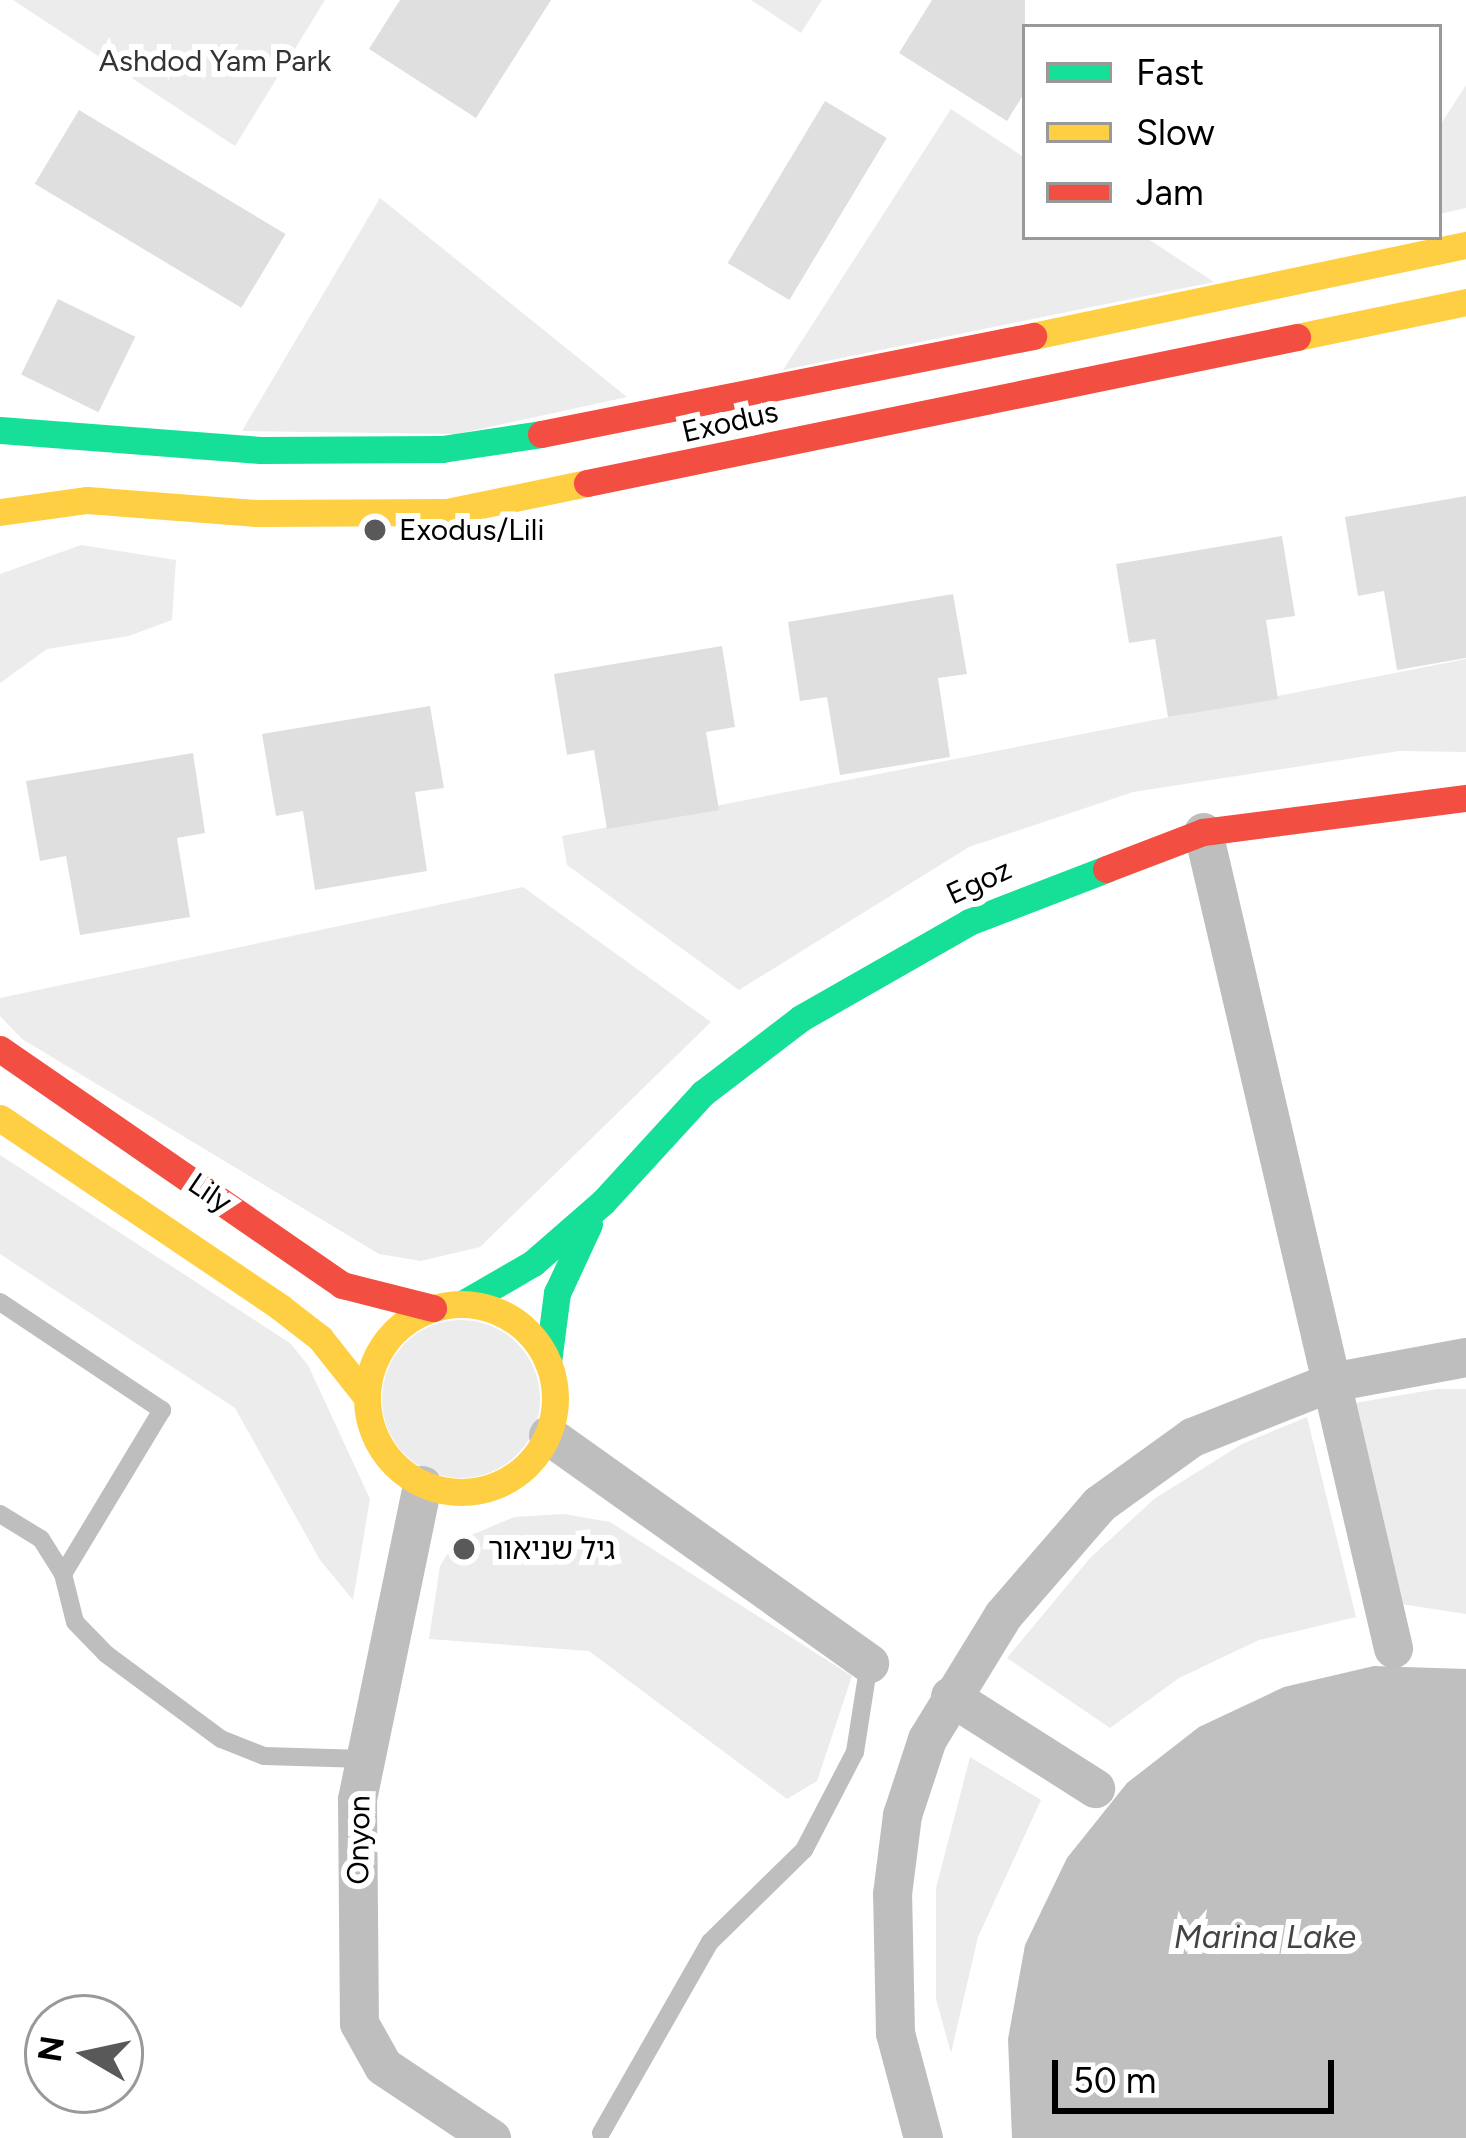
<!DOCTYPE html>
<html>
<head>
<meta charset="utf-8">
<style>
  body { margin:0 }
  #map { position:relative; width:1466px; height:2138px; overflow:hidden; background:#fff; font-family:Figtree,"Noto Sans Hebrew",sans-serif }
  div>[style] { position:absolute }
  .green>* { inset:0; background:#ececec }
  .round { border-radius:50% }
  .water>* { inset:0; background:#bfbfbf }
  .building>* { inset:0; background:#dfdfdf; transform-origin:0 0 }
  .lane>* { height:18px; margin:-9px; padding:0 9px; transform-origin:9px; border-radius:9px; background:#bebebe }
  .street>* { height:39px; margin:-19.5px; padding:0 19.5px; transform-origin:19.5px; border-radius:19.5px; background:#bebebe }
  .fast>* { height:27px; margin:-13.5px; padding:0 13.5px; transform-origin:13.5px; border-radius:13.5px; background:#16e098 }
  .slow>* { height:27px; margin:-13.5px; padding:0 13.5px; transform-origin:13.5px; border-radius:13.5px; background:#ffcf43 }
  .slow>.ring { margin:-13.5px; padding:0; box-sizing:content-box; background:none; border:27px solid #ffcf43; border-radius:50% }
  .jam>* { height:27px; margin:-13.5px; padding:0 13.5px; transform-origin:13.5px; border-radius:13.5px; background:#f24e42 }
  .dots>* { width:33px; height:33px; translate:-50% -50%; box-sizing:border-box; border:6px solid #fff; border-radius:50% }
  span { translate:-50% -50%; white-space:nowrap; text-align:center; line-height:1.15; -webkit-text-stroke:12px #fff; paint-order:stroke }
  .park-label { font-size:30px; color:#333 }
  .street-label { font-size:30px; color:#000 }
  .poi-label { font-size:30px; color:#000 }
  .left { translate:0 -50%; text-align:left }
  .water-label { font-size:33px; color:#444; font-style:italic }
  .legend { position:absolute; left:1022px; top:24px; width:420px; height:216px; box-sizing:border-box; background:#fff; border:3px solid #999; margin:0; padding:15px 21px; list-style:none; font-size:36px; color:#000 }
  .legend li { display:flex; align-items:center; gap:24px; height:60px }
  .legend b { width:60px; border:3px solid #999 }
  .north { position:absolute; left:24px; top:1994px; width:120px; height:120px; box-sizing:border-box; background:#fff; border:3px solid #999; border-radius:50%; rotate:279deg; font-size:33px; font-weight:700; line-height:48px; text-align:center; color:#000 }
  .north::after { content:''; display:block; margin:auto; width:42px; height:54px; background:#595959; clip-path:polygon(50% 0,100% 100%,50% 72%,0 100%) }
  .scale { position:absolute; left:1052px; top:2060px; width:282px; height:54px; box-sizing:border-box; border:6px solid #000; border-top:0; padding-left:15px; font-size:36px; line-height:42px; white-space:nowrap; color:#000; -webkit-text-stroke:9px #fff; paint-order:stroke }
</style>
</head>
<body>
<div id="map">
  <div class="green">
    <div style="clip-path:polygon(13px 0,325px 0,235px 146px)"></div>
    <div style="clip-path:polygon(751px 0,822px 0,801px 33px)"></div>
    <div style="clip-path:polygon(1466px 85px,1466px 208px,1439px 214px,1439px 127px)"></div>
    <div style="clip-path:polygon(951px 109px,1025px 158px,1025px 237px,1145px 237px,1214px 282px,783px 370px)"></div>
    <div style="clip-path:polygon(380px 198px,627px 397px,457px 434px,242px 431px)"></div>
    <div style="clip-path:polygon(81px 545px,176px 560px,172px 620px,129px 636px,47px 649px,0 683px,0 574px)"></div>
    <div style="clip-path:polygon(1466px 659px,1466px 752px,1399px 751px,1133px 792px,969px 847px,739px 990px,567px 865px,562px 836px)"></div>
    <div style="clip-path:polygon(523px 887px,711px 1022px,480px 1247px,421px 1261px,379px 1254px,22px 1039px,0 1016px,0 998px)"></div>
    <div style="clip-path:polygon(0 1155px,290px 1343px,308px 1365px,370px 1499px,353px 1600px,320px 1560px,235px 1408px,0 1254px)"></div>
    <div class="round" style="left:382px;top:1320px;width:158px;height:158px"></div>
    <div style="clip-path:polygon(1437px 1389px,1466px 1389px,1466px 1614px,1401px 1604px,1355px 1403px)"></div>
    <div style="clip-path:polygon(1307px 1417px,1356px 1617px,1259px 1640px,1179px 1678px,1110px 1728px,1007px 1658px,1090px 1558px,1154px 1499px,1242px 1444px)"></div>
    <div style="clip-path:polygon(564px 1514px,610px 1522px,852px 1676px,817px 1781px,787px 1799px,589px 1651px,429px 1639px,440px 1566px,455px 1542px,514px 1517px)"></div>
    <div style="clip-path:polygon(970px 1757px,1041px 1800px,978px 1937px,951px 2053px,936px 1999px,936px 1888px)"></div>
  </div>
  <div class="water">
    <div style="clip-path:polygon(1374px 1666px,1466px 1669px,1466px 2138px,1012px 2138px,1008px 2039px,1025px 1945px,1067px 1858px,1127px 1783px,1199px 1727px,1284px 1687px)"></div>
  </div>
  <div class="building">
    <div style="clip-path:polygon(400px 0,551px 0,476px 118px,369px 49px)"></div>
    <div style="clip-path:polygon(932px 0,1025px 0,1025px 92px,1007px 121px,899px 53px)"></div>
    <div style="left:825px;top:101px;width:72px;height:189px;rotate:31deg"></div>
    <div style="left:79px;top:110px;width:241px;height:86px;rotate:31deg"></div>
    <div style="left:58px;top:299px;width:86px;height:84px;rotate:26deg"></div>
    <div style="clip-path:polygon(1466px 496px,1466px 658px,1397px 670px,1384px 591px,1358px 596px,1345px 517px)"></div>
    <div style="clip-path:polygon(1282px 536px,1295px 616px,1266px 620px,1278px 699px,1168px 717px,1155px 639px,1129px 643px,1116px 564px)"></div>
    <div style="clip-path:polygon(953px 594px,967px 674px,938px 678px,950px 757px,840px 775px,827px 697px,800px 701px,788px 622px)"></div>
    <div style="clip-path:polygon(722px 646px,735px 727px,706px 732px,719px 810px,607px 829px,594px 750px,567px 755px,554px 674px)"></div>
    <div style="clip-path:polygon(430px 706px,444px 788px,415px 792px,427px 871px,315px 890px,303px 811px,276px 816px,262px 734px)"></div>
    <div style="clip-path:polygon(193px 753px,205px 833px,177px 838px,190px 917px,80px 935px,66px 856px,40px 861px,26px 781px)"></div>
  </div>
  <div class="lane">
    <div style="left:0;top:1302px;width:195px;rotate:33.7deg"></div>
    <div style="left:162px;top:1410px;width:192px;rotate:121.1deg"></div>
    <div style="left:0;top:1514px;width:48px;rotate:31.4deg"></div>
    <div style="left:41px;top:1539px;width:41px;rotate:57.8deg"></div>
    <div style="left:63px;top:1574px;width:49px;rotate:76deg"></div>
    <div style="left:75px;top:1622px;width:45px;rotate:45.9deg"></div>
    <div style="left:106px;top:1654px;width:143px;rotate:36.5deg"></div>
    <div style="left:221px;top:1739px;width:46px;rotate:21.6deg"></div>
    <div style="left:264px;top:1756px;width:100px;rotate:1.7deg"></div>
    <div style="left:601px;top:2133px;width:220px;rotate:-60.3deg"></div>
    <div style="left:710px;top:1942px;width:132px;rotate:-44.4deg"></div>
    <div style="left:804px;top:1850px;width:110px;rotate:-62.5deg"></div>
    <div style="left:855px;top:1752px;width:90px;rotate:-81.1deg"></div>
  </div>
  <div class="street">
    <div style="left:1203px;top:832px;width:838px;rotate:76.89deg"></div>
    <div style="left:548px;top:1435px;width:394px;rotate:35.4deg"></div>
    <div style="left:422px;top:1485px;width:321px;rotate:101.7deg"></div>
    <div style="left:357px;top:1799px;width:224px;rotate:89.5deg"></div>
    <div style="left:359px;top:2023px;width:49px;rotate:60.8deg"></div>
    <div style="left:383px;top:2066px;width:130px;rotate:33.7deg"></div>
    <div style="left:950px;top:1696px;width:172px;rotate:32.4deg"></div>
    <div style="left:923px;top:2138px;width:109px;rotate:-104.9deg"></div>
    <div style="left:895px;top:2033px;width:139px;rotate:-91.2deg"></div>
    <div style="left:892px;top:1894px;width:80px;rotate:-82.8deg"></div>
    <div style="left:902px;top:1815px;width:80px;rotate:-71.8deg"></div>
    <div style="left:927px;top:1739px;width:145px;rotate:-58.5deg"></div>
    <div style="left:1003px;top:1615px;width:147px;rotate:-49.1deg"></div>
    <div style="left:1099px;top:1504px;width:115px;rotate:-35.8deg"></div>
    <div style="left:1192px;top:1437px;width:149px;rotate:-21.6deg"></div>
    <div style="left:1331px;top:1382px;width:137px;rotate:-10.5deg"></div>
  </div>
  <div class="fast">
    <div style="left:0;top:430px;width:261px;rotate:4.4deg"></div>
    <div style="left:260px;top:450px;width:182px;rotate:-0.3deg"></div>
    <div style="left:442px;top:449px;width:100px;rotate:-8.6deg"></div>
    <div style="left:464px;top:1303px;width:80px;rotate:-30.1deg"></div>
    <div style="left:533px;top:1263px;width:93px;rotate:-41.1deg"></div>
    <div style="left:603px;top:1202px;width:148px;rotate:-47.5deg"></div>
    <div style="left:703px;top:1093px;width:123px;rotate:-37.4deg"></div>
    <div style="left:801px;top:1018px;width:193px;rotate:-29.7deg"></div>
    <div style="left:969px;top:922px;width:147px;rotate:-21.1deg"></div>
    <div style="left:548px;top:1362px;width:70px;rotate:-82.6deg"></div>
    <div style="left:557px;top:1293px;width:76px;rotate:-65.1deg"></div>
  </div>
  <div class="slow">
    <div style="left:1033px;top:336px;width:442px;rotate:-11.9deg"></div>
    <div style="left:1297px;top:337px;width:173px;rotate:-11.7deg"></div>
    <div style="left:0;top:512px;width:88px;rotate:-7.9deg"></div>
    <div style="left:87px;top:500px;width:170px;rotate:4.4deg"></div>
    <div style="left:257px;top:513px;width:190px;rotate:-0.3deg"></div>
    <div style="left:447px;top:512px;width:143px;rotate:-11.7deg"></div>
    <div style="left:0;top:1118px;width:338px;rotate:34deg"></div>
    <div style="left:280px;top:1307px;width:51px;rotate:37.8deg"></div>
    <div style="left:320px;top:1338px;width:74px;rotate:51.6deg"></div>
    <div class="ring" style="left:367px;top:1304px;width:161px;height:161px"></div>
  </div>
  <div class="jam">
    <div style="left:541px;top:434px;width:502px;rotate:-11.27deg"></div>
    <div style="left:587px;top:483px;width:725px;rotate:-11.62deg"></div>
    <div style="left:1106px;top:869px;width:104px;rotate:-20.9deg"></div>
    <div style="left:1203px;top:832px;width:265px;rotate:-7.4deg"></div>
    <div style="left:0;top:1049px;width:416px;rotate:34.6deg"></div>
    <div style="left:342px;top:1285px;width:94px;rotate:14.2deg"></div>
  </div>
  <div class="dots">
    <div style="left:375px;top:530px;background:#595959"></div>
    <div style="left:464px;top:1549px;background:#595959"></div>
  </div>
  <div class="park-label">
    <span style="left:215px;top:61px">Ashdod Yam Park</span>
  </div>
  <div class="street-label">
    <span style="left:730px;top:422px;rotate:-13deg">Exodus</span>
    <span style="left:979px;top:882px;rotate:-25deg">Egoz</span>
    <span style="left:210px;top:1193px;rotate:34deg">Lily</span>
    <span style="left:359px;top:1840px;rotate:-89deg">Onyon</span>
  </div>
  <div class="poi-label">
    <span class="left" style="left:399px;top:530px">Exodus/Lili</span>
    <span class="left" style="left:488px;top:1549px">גיל שניאור</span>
  </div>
  <div class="water-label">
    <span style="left:1265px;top:1937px">Marina Lake</span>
  </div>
  <ul class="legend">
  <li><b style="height:15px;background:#16e098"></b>Fast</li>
  <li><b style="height:15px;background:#ffcf43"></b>Slow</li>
  <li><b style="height:15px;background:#f24e42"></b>Jam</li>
  </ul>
  <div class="north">N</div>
  <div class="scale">50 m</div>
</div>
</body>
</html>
